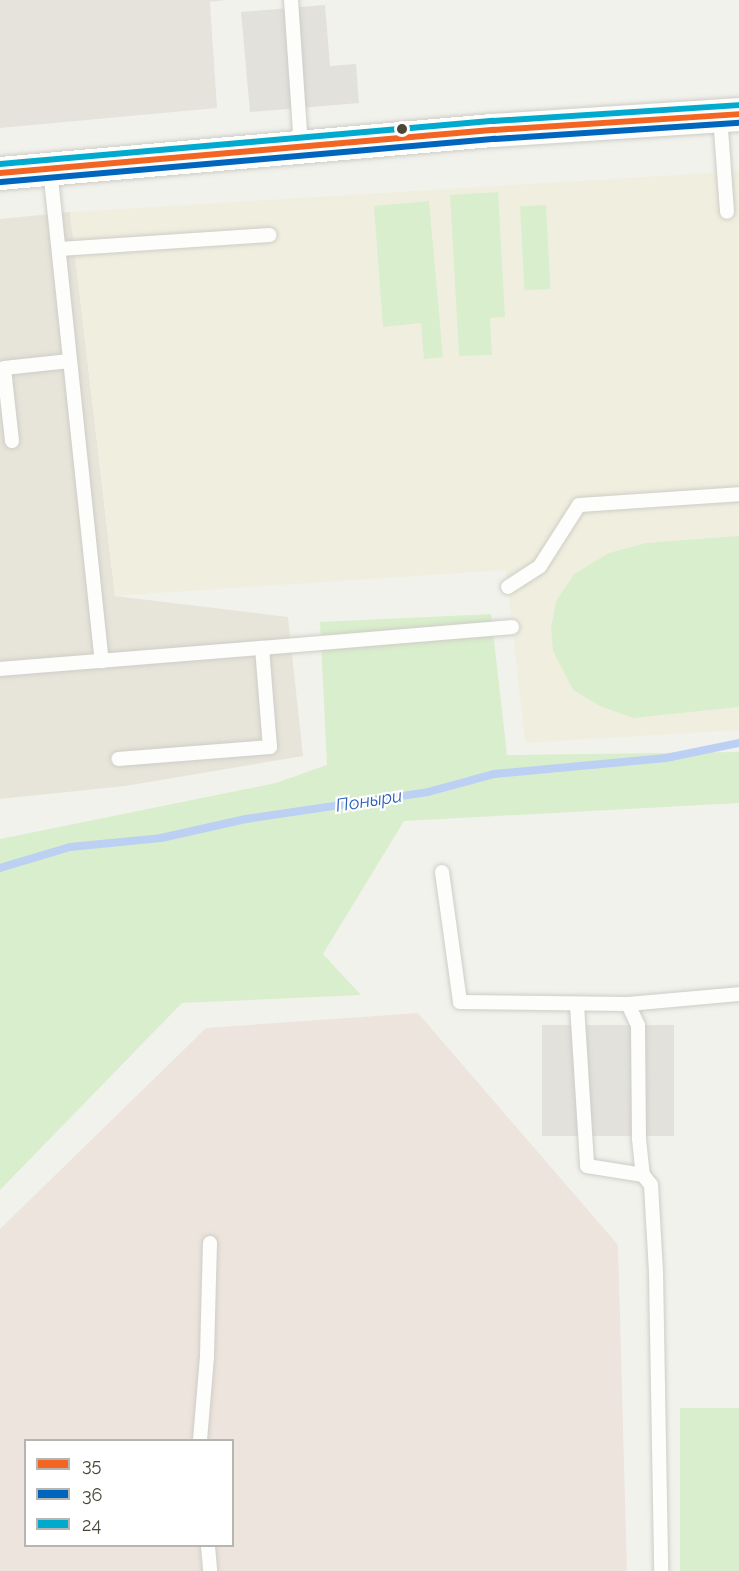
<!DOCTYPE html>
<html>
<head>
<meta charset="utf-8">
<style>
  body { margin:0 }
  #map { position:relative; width:739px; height:1571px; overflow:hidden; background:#f2f2ed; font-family:Raleway,sans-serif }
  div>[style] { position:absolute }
  .residential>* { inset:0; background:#e7e5da }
  .industrial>* { inset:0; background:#e5e3dc }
  .education>* { inset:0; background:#f0efdf }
  .medical>* { inset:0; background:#ede4dd }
  .green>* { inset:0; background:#d9eecc; transform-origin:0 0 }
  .parking>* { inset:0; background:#e2e1dc; transform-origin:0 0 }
  .stream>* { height:8px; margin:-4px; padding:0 4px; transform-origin:4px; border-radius:4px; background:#bbd0f2 }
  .roads { filter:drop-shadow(0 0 2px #cecdc7) drop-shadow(0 0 2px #cecdc7) }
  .service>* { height:14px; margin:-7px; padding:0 7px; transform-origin:7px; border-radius:7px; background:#fdfdfc }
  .tertiary>* { height:33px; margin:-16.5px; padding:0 16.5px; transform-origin:16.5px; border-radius:16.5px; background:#fdfdfc }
  .bus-1>* { height:6px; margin:-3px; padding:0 3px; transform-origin:3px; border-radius:3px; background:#f26522 }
  .bus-2>* { height:6px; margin:-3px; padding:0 3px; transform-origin:3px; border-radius:3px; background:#0065bd }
  .bus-3>* { height:6px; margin:-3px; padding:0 3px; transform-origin:3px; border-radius:3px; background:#00a9ce }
  .dots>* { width:16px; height:16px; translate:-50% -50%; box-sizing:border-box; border:3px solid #fff; border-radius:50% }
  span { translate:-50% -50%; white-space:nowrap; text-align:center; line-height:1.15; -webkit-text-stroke:4.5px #fff; paint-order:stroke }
  .water-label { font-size:18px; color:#2a5fbc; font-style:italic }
  .legend { position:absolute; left:24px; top:1439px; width:210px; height:108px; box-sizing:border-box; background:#fff; border:2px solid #b7b5af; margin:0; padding:8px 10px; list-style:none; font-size:18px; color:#4a4737 }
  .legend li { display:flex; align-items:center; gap:12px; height:30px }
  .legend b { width:30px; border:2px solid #b7b5af }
</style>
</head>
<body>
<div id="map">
  <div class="residential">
    <div style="clip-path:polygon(70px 212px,115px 596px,288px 617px,303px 756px,125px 786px,0 799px,0 219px)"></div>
  </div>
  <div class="industrial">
    <div style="clip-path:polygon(0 0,225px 0,210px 2px,217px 108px,0 128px)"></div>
  </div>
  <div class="education">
    <div style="clip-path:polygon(739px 171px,739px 730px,525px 743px,506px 570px,115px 596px,70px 212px)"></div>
  </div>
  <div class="medical">
    <div style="clip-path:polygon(evenodd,418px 1013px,618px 1245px,627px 1571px,0 1571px,0 1229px,206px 1028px,418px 1013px,26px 1440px,232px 1440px,232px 1546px,26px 1546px,26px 1440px)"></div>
  </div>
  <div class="green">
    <div style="clip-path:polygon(498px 192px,505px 317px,490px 318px,492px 355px,459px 356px,450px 195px)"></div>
    <div style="clip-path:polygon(429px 201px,443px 357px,424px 359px,421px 323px,383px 327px,374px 206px)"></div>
    <div style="left:546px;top:205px;width:84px;height:26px;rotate:87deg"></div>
    <div style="clip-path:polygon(739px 536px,739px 707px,633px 718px,600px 706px,573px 690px,553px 651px,551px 628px,556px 601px,574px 574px,609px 553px,646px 543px)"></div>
    <div style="clip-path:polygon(491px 614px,507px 755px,739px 752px,739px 803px,404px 821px,323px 954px,361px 995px,182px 1003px,0 1190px,0 839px,276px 783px,327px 765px,320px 622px)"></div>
    <div style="left:739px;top:1408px;width:163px;height:59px;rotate:90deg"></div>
  </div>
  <div class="parking">
    <div style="clip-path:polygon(325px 5px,330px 66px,356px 64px,359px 103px,250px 112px,241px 12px)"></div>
    <div style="left:542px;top:1025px;width:132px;height:111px"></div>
  </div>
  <div class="stream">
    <div style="left:0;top:868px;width:73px;rotate:-16.7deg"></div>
    <div style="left:70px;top:847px;width:91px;rotate:-5.6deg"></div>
    <div style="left:161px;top:838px;width:87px;rotate:-12.6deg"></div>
    <div style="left:246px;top:819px;width:184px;rotate:-8.4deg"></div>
    <div style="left:428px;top:792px;width:68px;rotate:-15.3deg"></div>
    <div style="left:494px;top:774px;width:173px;rotate:-5.3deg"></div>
    <div style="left:666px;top:758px;width:75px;rotate:-11.6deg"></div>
  </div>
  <div class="roads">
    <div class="service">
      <div style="left:291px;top:0;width:147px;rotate:86.1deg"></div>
      <div style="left:720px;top:116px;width:96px;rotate:85.8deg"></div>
      <div style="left:50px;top:169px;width:495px;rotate:84deg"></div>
      <div style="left:59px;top:249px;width:211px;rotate:-3.8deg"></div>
      <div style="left:12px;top:441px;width:73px;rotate:-96.3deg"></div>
      <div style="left:4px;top:368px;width:66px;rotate:-6.1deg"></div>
      <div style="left:508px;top:587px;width:38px;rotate:-33deg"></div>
      <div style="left:540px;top:566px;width:72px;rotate:-57.4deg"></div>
      <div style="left:579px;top:505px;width:160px;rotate:-3.9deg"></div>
      <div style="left:262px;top:648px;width:251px;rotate:-4.8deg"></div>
      <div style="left:0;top:669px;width:263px;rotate:-4.6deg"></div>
      <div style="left:262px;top:648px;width:99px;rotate:85.4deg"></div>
      <div style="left:270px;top:747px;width:152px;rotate:175.5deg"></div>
      <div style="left:442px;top:872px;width:131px;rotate:82.1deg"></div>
      <div style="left:460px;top:1002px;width:168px;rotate:0.7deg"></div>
      <div style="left:628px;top:1004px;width:23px;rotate:65deg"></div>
      <div style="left:638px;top:1025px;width:114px;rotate:89.5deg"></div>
      <div style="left:639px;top:1139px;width:36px;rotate:84deg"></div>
      <div style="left:643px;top:1175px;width:13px;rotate:51deg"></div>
      <div style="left:651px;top:1185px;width:87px;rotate:86.7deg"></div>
      <div style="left:656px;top:1272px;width:299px;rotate:89deg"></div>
      <div style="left:628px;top:1004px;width:111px;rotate:-5.1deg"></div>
      <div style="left:577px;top:1005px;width:161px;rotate:86.4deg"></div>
      <div style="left:587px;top:1166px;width:57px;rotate:9.1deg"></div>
      <div style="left:200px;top:1440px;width:84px;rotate:-85.2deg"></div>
      <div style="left:207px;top:1356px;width:113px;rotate:-88.5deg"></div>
      <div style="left:208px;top:1546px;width:25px;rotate:85deg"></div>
    </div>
    <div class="tertiary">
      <div style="left:0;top:173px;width:496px;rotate:-5deg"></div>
      <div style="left:494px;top:130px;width:246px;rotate:-3.7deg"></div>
    </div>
  </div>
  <div class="bus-1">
    <div style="left:0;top:173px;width:496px;rotate:-5deg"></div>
    <div style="left:494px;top:130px;width:246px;rotate:-3.7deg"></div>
  </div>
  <div class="bus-2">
    <div style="left:1px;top:182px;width:496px;rotate:-5deg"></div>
    <div style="left:495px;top:139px;width:245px;rotate:-3.8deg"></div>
  </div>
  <div class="bus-3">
    <div style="left:0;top:164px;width:495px;rotate:-5deg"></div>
    <div style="left:493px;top:121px;width:246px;rotate:-3.7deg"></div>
  </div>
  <div class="dots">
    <div style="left:402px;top:129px;background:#4a4737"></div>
  </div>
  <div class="water-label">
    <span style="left:369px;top:801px;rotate:-9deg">Поныри</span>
  </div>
  <ul class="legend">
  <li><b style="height:8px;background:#f26522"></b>35</li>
  <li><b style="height:8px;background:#0065bd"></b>36</li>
  <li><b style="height:8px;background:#00a9ce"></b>24</li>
  </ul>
</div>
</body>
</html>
